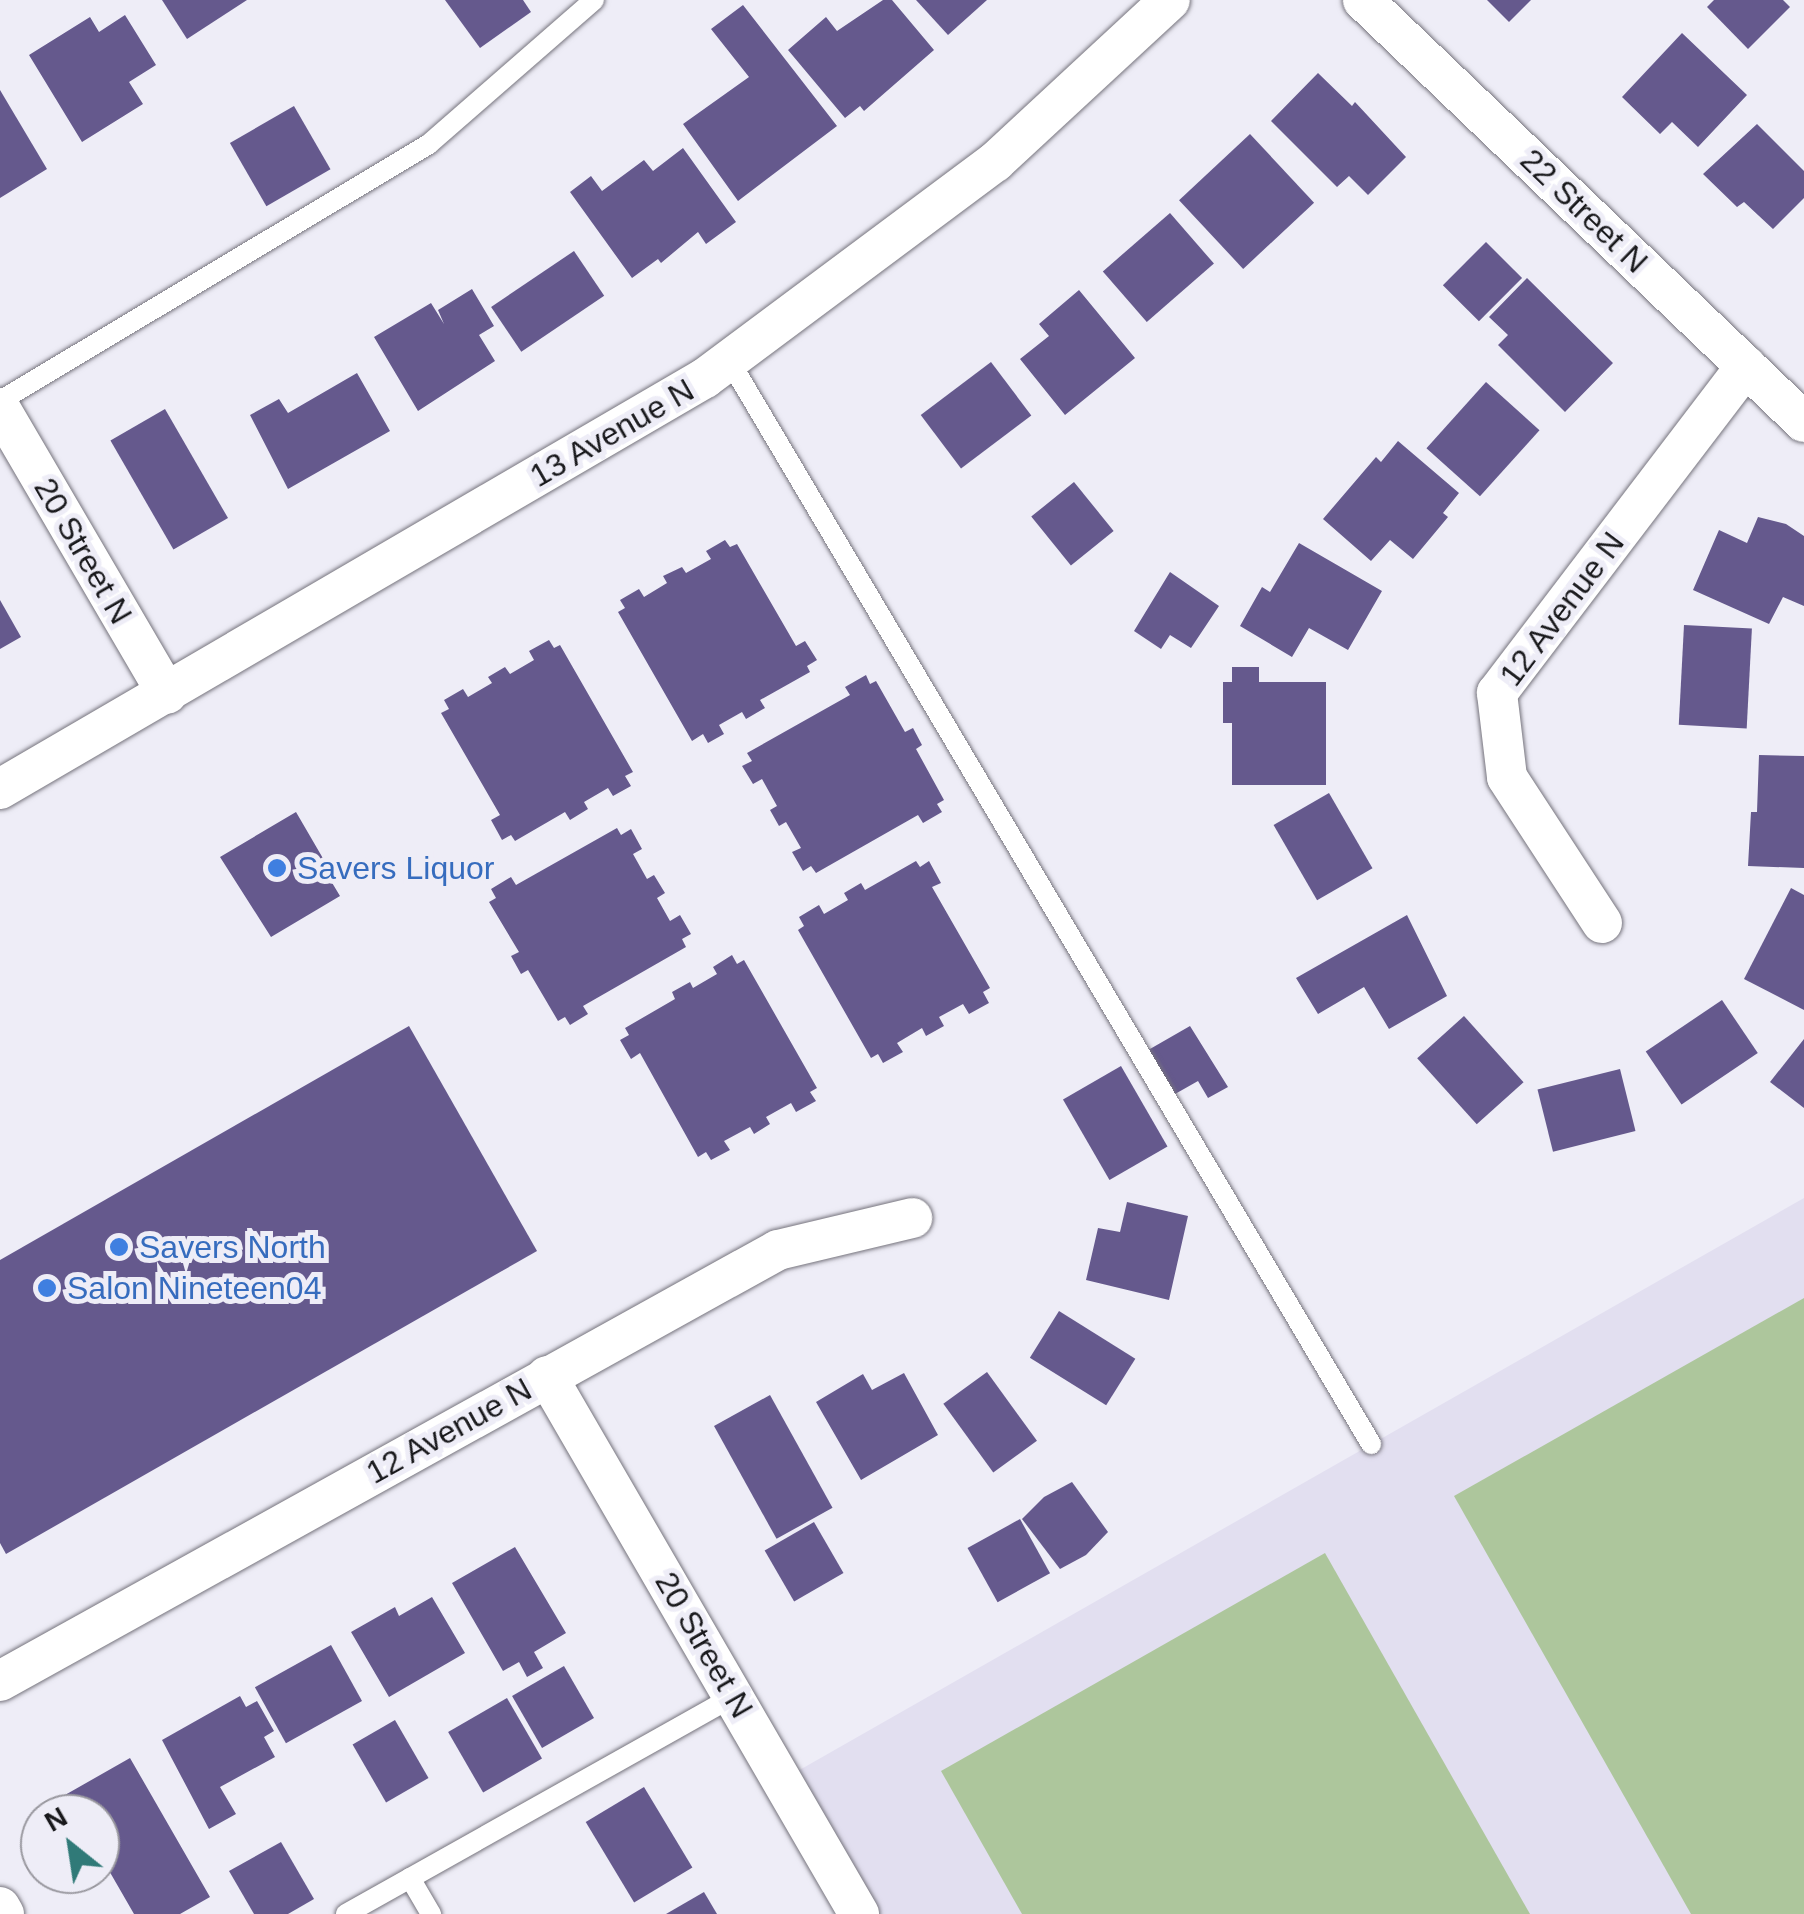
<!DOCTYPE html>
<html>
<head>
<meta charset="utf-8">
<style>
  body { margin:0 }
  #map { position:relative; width:1804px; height:1914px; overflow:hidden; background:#eeedf7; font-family:Helvetica,sans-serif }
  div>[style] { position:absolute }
  .built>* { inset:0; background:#e2dff0 }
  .green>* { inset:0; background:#adc69c }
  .building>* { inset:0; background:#65598d; transform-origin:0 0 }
  .roads { filter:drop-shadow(0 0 2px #76747d) drop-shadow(0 0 2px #76747d) }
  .lane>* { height:20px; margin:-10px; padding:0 10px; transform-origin:10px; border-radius:10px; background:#fff }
  .street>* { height:40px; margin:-20px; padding:0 20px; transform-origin:20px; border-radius:20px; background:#fff }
  .dots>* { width:28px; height:28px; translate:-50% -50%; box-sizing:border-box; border:5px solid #eeedf7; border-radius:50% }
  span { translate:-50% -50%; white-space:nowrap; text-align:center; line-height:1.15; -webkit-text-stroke:10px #eeedf7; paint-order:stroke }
  .street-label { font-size:32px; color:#19191c }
  .shop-label { font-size:32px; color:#366cbe }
  .left { translate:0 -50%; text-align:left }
  .north { position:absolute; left:20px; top:1794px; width:100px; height:100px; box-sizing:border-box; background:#eeedf7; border:2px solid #99989f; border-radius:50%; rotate:330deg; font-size:28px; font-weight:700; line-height:40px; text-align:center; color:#19191c }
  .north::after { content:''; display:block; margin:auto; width:35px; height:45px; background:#307a78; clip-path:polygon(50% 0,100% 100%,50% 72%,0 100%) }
</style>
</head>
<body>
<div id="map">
  <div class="built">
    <div style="clip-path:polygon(1804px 1198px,1804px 1914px,859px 1914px,782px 1780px)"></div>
  </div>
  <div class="green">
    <div style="clip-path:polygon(1804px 1298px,1804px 1914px,1691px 1914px,1454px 1496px)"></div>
    <div style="clip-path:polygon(1325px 1553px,1530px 1914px,1022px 1914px,941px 1771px)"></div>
  </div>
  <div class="building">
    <div style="clip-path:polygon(162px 0,247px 0,187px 39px)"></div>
    <div style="clip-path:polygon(445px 0,523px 0,531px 12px,480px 48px)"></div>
    <div style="clip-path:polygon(883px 0,892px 0,934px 50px,864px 111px,860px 106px,845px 118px,788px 50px,826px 17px,837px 31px)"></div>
    <div style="clip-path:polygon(916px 0,987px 0,948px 35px)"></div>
    <div style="clip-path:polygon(1487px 0,1531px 0,1509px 22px)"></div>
    <div style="clip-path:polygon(1714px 0,1783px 0,1790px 7px,1748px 49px,1707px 7px)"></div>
    <div style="clip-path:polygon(743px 5px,837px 126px,738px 201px,683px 124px,749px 77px,711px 29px)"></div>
    <div style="clip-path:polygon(125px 15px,156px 65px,129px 82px,143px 104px,82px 142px,29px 55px,90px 17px,99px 32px)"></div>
    <div style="clip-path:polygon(1682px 33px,1747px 95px,1698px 147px,1672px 122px,1660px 134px,1622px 97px)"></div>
    <div style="clip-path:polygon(1318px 73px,1352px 106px,1355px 102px,1406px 157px,1368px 195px,1349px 176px,1337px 187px,1271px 121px)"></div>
    <div style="clip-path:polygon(0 90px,47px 169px,0 198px)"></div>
    <div style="left:294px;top:106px;width:73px;height:74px;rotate:60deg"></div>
    <div style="clip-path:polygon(1757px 124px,1804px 171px,1804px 198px,1773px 229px,1744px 202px,1737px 207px,1703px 174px)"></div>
    <div style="left:1250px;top:134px;width:94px;height:97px;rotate:47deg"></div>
    <div style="clip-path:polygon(683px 148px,736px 222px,706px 244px,698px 232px,661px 263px,658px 259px,632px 278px,570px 192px,591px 176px,602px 191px,644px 160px,653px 171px)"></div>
    <div style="left:1170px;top:213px;width:67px;height:89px;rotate:49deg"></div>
    <div style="left:1486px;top:242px;width:51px;height:61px;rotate:45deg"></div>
    <div style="left:574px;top:251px;width:54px;height:100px;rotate:56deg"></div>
    <div style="clip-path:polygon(1527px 278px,1613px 363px,1565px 412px,1498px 345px,1508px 335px,1489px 317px)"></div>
    <div style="clip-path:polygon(472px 289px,494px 326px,479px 335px,495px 361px,418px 411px,374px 337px,431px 303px,444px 324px,438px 310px)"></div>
    <div style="clip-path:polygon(1079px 290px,1135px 358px,1065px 415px,1020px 359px,1049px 336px,1039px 324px)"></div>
    <div style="left:991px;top:362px;width:67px;height:88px;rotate:53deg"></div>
    <div style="clip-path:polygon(357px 373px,390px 431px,288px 489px,250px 415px,279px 399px,288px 413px)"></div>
    <div style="left:1486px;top:382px;width:72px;height:89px;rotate:42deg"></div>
    <div style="left:165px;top:409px;width:126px;height:63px;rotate:60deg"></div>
    <div style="clip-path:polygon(1398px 441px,1459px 493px,1443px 513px,1448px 517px,1413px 559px,1390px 540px,1371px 561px,1323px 519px,1376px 457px,1381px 462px)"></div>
    <div style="left:1074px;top:482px;width:63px;height:55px;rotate:51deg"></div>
    <div style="clip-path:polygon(1758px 517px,1786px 524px,1804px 536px,1804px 606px,1783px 597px,1769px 624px,1693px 590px,1719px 530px,1747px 543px)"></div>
    <div style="clip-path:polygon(725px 540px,730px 547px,737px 544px,796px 646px,805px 641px,817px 660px,807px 666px,810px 672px,760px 700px,765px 708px,746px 719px,742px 712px,719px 725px,724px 734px,708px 743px,703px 734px,692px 741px,618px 612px,625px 608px,620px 600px,639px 589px,644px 597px,667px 583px,663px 576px,682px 567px,686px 573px,711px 559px,706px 551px)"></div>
    <div style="clip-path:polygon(1299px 543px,1382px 591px,1348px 650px,1309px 628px,1292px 657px,1240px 626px,1262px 587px,1270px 592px)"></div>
    <div style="clip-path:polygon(1170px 572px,1219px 606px,1191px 648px,1170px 635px,1161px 649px,1134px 631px)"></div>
    <div style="clip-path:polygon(0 600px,21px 637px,0 649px)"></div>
    <div style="left:1684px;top:625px;width:68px;height:100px;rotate:3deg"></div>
    <div style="clip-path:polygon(549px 640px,554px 648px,560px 645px,633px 772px,625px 776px,631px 786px,613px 796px,608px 788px,584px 802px,588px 809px,570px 820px,565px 812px,515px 841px,511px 835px,502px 840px,491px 820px,500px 815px,441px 713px,449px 709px,444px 700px,463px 689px,468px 697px,492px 683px,488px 677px,505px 667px,510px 674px,534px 660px,529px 651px)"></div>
    <div style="clip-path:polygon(1232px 667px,1259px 667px,1259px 682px,1326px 682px,1326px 785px,1232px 785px,1232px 723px,1223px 723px,1223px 682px,1232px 682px)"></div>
    <div style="clip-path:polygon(866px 675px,870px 684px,876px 681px,905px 732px,913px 728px,922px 745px,916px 749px,944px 800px,937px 804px,942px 812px,923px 823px,918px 815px,816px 873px,811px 866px,803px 871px,792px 852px,801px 848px,786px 822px,779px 826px,770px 810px,777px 806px,762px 779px,753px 784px,742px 766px,752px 761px,747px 753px,850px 695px,845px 687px)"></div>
    <div style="clip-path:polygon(1759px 755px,1804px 756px,1804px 868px,1748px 866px,1751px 812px,1757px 812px)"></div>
    <div style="left:1329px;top:793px;width:87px;height:64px;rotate:60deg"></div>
    <div style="clip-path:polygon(296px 812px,335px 879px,331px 881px,340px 896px,271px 937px,220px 857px)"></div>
    <div style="clip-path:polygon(617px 828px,621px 835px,631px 829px,642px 849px,633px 854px,647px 879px,654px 875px,665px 893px,657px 898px,670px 921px,680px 915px,691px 934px,682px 939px,686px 947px,583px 1006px,588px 1014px,570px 1025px,565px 1017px,558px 1021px,528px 970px,521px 974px,511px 956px,519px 952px,489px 902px,496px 898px,491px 889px,511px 877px,516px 885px)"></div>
    <div style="clip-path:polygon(916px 861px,920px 867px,929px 861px,941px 883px,932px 887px,990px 988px,983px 992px,989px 1003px,969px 1014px,963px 1004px,939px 1017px,944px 1026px,926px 1036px,922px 1028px,897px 1043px,903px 1052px,883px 1063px,878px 1054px,871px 1058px,798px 930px,804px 926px,799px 917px,819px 905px,824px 914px,848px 900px,844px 893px,861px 883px,865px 890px)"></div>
    <div style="clip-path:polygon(1791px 888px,1804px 895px,1804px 1010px,1744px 979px)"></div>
    <div style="clip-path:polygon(1407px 915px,1447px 996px,1389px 1029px,1364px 987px,1318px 1014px,1296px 978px)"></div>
    <div style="clip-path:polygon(732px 955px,737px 964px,744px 960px,817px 1088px,810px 1092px,816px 1101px,796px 1112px,791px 1103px,766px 1117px,770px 1124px,754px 1134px,750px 1127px,724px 1141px,730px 1150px,711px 1160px,706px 1152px,698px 1157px,640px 1053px,631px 1059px,620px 1040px,629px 1035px,625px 1028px,675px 999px,672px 992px,690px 982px,693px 988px,717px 974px,713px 967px)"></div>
    <div style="left:1722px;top:1000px;width:64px;height:92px;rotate:56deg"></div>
    <div style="left:1464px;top:1016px;width:89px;height:63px;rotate:48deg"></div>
    <div style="clip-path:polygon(409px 1026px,537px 1251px,6px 1554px,0 1543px,0 1260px)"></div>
    <div style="clip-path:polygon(1190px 1026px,1228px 1087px,1208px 1098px,1198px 1081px,1168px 1098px,1143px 1053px)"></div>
    <div style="clip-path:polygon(1804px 1039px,1804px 1108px,1770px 1082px)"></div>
    <div style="left:1121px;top:1066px;width:93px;height:67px;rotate:60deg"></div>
    <div style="left:1620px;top:1069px;width:64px;height:85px;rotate:76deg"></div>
    <div style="clip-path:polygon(1127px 1202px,1188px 1216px,1169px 1300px,1086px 1280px,1098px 1228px,1120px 1232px)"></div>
    <div style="left:1059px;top:1311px;width:90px;height:55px;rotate:32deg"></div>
    <div style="left:987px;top:1372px;width:85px;height:54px;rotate:54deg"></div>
    <div style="clip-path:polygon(904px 1373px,938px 1435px,861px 1480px,816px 1402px,863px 1374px,872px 1390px)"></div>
    <div style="left:770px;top:1395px;width:129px;height:64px;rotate:61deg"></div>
    <div style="clip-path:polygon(1072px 1482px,1108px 1532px,1086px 1555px,1060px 1569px,1022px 1519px,1044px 1497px)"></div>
    <div style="left:1020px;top:1519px;width:62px;height:60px;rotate:61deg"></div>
    <div style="left:814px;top:1522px;width:59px;height:57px;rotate:60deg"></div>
    <div style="clip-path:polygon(515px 1547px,566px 1633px,534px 1652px,543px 1668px,527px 1677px,519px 1662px,503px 1671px,452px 1583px)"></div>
    <div style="clip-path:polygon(432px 1597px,465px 1653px,389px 1697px,351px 1632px,395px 1607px,399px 1616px)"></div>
    <div style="left:331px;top:1645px;width:64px;height:87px;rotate:61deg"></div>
    <div style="left:564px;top:1666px;width:60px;height:60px;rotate:60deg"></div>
    <div style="clip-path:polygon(240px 1696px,246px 1707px,257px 1701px,274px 1731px,264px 1737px,275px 1757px,220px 1787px,236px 1814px,209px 1829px,162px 1740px)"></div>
    <div style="left:507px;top:1698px;width:70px;height:68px;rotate:60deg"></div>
    <div style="left:395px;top:1720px;width:67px;height:49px;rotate:60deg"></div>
    <div style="clip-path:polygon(130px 1758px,210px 1897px,180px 1914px,134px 1914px,100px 1855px,100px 1814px,76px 1814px,65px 1795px)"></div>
    <div style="left:644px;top:1787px;width:94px;height:68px;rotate:59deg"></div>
    <div style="clip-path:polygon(281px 1842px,314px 1899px,288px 1914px,254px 1914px,229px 1871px)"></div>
    <div style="clip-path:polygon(704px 1892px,717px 1914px,666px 1914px)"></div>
  </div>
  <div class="roads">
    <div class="lane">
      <div style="left:729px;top:360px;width:1260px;rotate:59.36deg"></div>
      <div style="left:0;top:401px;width:500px;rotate:-30.92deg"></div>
      <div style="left:429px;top:144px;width:219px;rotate:-41.1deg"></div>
      <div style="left:410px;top:1878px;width:42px;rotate:59.7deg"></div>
      <div style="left:346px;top:1914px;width:445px;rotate:-29.3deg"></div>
    </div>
    <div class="street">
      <div style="left:1363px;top:0;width:610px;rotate:43.74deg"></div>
      <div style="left:0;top:408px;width:331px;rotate:59.7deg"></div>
      <div style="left:0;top:789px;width:816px;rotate:-30.24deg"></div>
      <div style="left:705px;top:378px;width:362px;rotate:-36.7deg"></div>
      <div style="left:995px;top:162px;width:238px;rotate:-42.8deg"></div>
      <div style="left:1602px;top:923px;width:174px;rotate:-123.1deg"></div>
      <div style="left:1507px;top:777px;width:85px;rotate:-96.8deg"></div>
      <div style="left:1497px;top:693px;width:411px;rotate:-52.7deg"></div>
      <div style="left:547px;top:1376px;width:622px;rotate:59.89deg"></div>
      <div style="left:0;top:1681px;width:889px;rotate:-28.99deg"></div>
      <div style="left:778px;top:1250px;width:138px;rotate:-13.4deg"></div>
      <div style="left:0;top:1907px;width:8px;rotate:60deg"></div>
    </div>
  </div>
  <div class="dots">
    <div style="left:277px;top:868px;background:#3f7fe0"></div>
    <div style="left:119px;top:1247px;background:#3f7fe0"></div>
    <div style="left:47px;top:1288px;background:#3f7fe0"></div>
  </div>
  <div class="street-label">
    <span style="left:1584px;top:211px;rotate:44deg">22 Street N</span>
    <span style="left:612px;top:433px;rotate:-30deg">13 Avenue N</span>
    <span style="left:83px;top:551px;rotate:60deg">20 Street N</span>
    <span style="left:1562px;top:609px;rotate:-53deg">12 Avenue N</span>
    <span style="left:449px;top:1431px;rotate:-29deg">12 Avenue N</span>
    <span style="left:704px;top:1645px;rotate:60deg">20 Street N</span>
  </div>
  <div class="shop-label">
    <span class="left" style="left:297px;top:868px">Savers Liquor</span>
    <span class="left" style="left:139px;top:1247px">Savers North</span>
    <span class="left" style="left:67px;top:1288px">Salon Nineteen04</span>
  </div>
  <div class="north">N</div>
</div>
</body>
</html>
